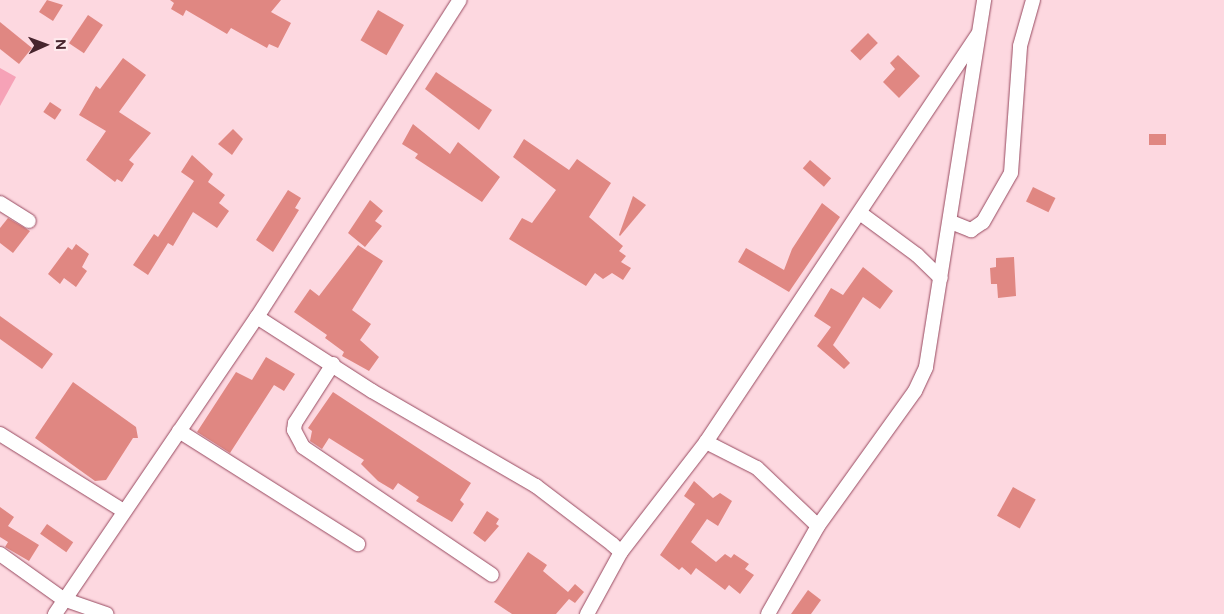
<!DOCTYPE html>
<html>
<head>
<meta charset="utf-8">
<style>
  body { margin:0 }
  #map { position:relative; width:1224px; height:614px; overflow:hidden; background:#fdd8e0; font-family:Figtree,sans-serif }
  div>[style] { position:absolute }
  .green>* { inset:0; background:#f6a2b7 }
  .building>* { inset:0; background:#e08782; transform-origin:0 0 }
  .roads { filter:drop-shadow(0 0 1px #97495f) drop-shadow(0 0 1px #97495f) }
  .minor>* { height:14px; margin:-7px; padding:0 7px; transform-origin:7px; border-radius:7px; background:#fff }
  span { translate:-50% -50%; white-space:nowrap; text-align:center; line-height:1.15; -webkit-text-stroke:4px #feebee; paint-order:stroke }
  .north { position:absolute; left:20px; top:20px; width:50px; height:50px; -webkit-text-stroke:4px #feebee; paint-order:stroke; rotate:88deg; font-size:14px; font-weight:700; line-height:20px; text-align:center; color:#47252e }
  .north::after { content:''; display:block; margin:auto; width:18px; height:22px; background:#47252e; clip-path:polygon(50% 0,100% 100%,50% 72%,0 100%) }
</style>
</head>
<body>
<div id="map">
  <div class="green">
    <div style="clip-path:polygon(0 68px,16px 77px,0 106px)"></div>
  </div>
  <div class="building">
    <div style="clip-path:polygon(47px 0,63px 5px,53px 21px,39px 12px)"></div>
    <div style="clip-path:polygon(170px 0,281px 0,271px 12px,291px 23px,278px 48px,269px 44px,267px 48px,231px 28px,227px 34px,186px 10px,183px 16px,171px 9px,174px 3px)"></div>
    <div style="left:378px;top:10px;width:30px;height:35px;rotate:30deg"></div>
    <div style="left:88px;top:15px;width:18px;height:34px;rotate:34deg"></div>
    <div style="clip-path:polygon(0 22px,32px 48px,19px 64px,0 49px)"></div>
    <div style="left:868px;top:33px;width:14px;height:25px;rotate:45deg"></div>
    <div style="clip-path:polygon(898px 55px,920px 76px,899px 98px,883px 82px,895px 69px,890px 63px)"></div>
    <div style="clip-path:polygon(123px 58px,146px 75px,119px 112px,151px 133px,129px 160px,134px 164px,122px 182px,117px 179px,115px 182px,86px 160px,106px 131px,79px 115px,96px 86px,100px 89px)"></div>
    <div style="clip-path:polygon(436px 72px,492px 110px,479px 130px,425px 89px)"></div>
    <div style="left:50px;top:102px;width:14px;height:12px;rotate:34deg"></div>
    <div style="clip-path:polygon(413px 124px,450px 154px,458px 142px,500px 177px,482px 202px,415px 158px,418px 154px,402px 144px)"></div>
    <div style="clip-path:polygon(233px 129px,243px 139px,232px 155px,218px 144px)"></div>
    <div style="left:1149px;top:134px;width:17px;height:11px"></div>
    <div style="clip-path:polygon(524px 139px,569px 170px,577px 159px,611px 183px,589px 217px,623px 246px,619px 251px,626px 256px,621px 262px,631px 268px,623px 280px,612px 273px,603px 279px,595px 273px,586px 286px,509px 239px,522px 218px,532px 223px,556px 190px,513px 157px)"></div>
    <div style="clip-path:polygon(192px 155px,213px 174px,208px 182px,225px 195px,219px 203px,229px 211px,217px 228px,193px 212px,173px 246px,168px 243px,148px 275px,133px 265px,154px 234px,158px 237px,194px 181px,181px 172px)"></div>
    <div style="left:810px;top:160px;width:28px;height:11px;rotate:41deg"></div>
    <div style="left:1033px;top:187px;width:25px;height:16px;rotate:26deg"></div>
    <div style="clip-path:polygon(288px 190px,301px 198px,295px 208px,299px 210px,273px 252px,256px 240px)"></div>
    <div style="clip-path:polygon(633px 196px,646px 205px,620px 236px,619px 235px)"></div>
    <div style="clip-path:polygon(370px 200px,383px 211px,375px 221px,382px 226px,365px 247px,348px 233px)"></div>
    <div style="clip-path:polygon(822px 203px,840px 217px,789px 292px,738px 262px,746px 248px,784px 270px,792px 249px)"></div>
    <div style="clip-path:polygon(8px 218px,30px 231px,13px 253px,0 243px,0 228px)"></div>
    <div style="clip-path:polygon(76px 244px,89px 254px,82px 267px,87px 271px,76px 287px,64px 278px,60px 284px,48px 274px,68px 247px,72px 250px)"></div>
    <div style="clip-path:polygon(358px 245px,383px 261px,352px 310px,371px 324px,360px 340px,379px 357px,369px 371px,342px 356px,344px 352px,325px 338px,327px 335px,294px 312px,310px 289px,319px 296px)"></div>
    <div style="clip-path:polygon(1014px 257px,1016px 296px,998px 298px,997px 284px,991px 284px,990px 268px,996px 267px,996px 258px)"></div>
    <div style="clip-path:polygon(863px 267px,893px 291px,880px 309px,863px 297px,833px 345px,850px 363px,844px 369px,817px 346px,831px 327px,814px 316px,831px 288px,843px 295px)"></div>
    <div style="clip-path:polygon(0 316px,53px 354px,42px 369px,0 339px)"></div>
    <div style="clip-path:polygon(266px 357px,295px 374px,284px 391px,274px 385px,230px 453px,197px 432px,236px 372px,252px 380px)"></div>
    <div style="clip-path:polygon(73px 382px,136px 427px,138px 438px,133px 438px,106px 480px,95px 481px,35px 438px)"></div>
    <div style="clip-path:polygon(333px 392px,471px 483px,460px 500px,464px 504px,452px 522px,416px 501px,419px 497px,398px 483px,393px 490px,378px 481px,361px 464px,364px 460px,329px 438px,322px 449px,310px 441px,312px 431px,308px 428px)"></div>
    <div style="clip-path:polygon(694px 481px,713px 498px,720px 493px,732px 501px,718px 526px,707px 519px,691px 542px,716px 562px,725px 554px,731px 558px,734px 554px,749px 564px,745px 569px,754px 575px,740px 594px,729px 585px,725px 590px,696px 568px,691px 575px,682px 567px,679px 570px,660px 555px,695px 504px,684px 496px)"></div>
    <div style="left:1013px;top:487px;width:26px;height:33px;rotate:29deg"></div>
    <div style="clip-path:polygon(0 507px,14px 517px,8px 526px,39px 545px,29px 561px,5px 547px,8px 542px,0 537px)"></div>
    <div style="clip-path:polygon(487px 511px,499px 519px,496px 524px,499px 526px,485px 542px,473px 533px)"></div>
    <div style="left:47px;top:524px;width:32px;height:12px;rotate:35deg"></div>
    <div style="clip-path:polygon(528px 552px,547px 565px,543px 571px,568px 592px,575px 584px,584px 592px,575px 603px,569px 599px,556px 614px,512px 614px,494px 602px)"></div>
    <div style="clip-path:polygon(808px 590px,821px 600px,811px 614px,791px 614px)"></div>
  </div>
  <div class="roads">
    <div class="minor">
      <div style="left:0;top:203px;width:34px;rotate:32deg"></div>
      <div style="left:860px;top:213px;width:71px;rotate:36.4deg"></div>
      <div style="left:917px;top:255px;width:33px;rotate:44deg"></div>
      <div style="left:951px;top:222px;width:22px;rotate:22deg"></div>
      <div style="left:971px;top:230px;width:14px;rotate:-34deg"></div>
      <div style="left:983px;top:222px;width:56px;rotate:-60.3deg"></div>
      <div style="left:1011px;top:173px;width:127px;rotate:-85.9deg"></div>
      <div style="left:1020px;top:46px;width:48px;rotate:-74.2deg"></div>
      <div style="left:257px;top:317px;width:137px;rotate:32.8deg"></div>
      <div style="left:372px;top:391px;width:190px;rotate:30.1deg"></div>
      <div style="left:536px;top:486px;width:96px;rotate:37.3deg"></div>
      <div style="left:612px;top:544px;width:12px;rotate:42deg"></div>
      <div style="left:621px;top:552px;width:71px;rotate:118.7deg"></div>
      <div style="left:333px;top:364px;width:70px;rotate:122.8deg"></div>
      <div style="left:295px;top:423px;width:7px;rotate:98deg"></div>
      <div style="left:294px;top:430px;width:19px;rotate:62deg"></div>
      <div style="left:303px;top:447px;width:228px;rotate:34.1deg"></div>
      <div style="left:179px;top:431px;width:212px;rotate:32.3deg"></div>
      <div style="left:0;top:434px;width:144px;rotate:31.9deg"></div>
      <div style="left:706px;top:442px;width:490px;rotate:-56.3deg"></div>
      <div style="left:818px;top:526px;width:166px;rotate:-54.3deg"></div>
      <div style="left:915px;top:391px;width:26px;rotate:-65deg"></div>
      <div style="left:926px;top:367px;width:372px;rotate:-81deg"></div>
      <div style="left:621px;top:552px;width:139px;rotate:-52.3deg"></div>
      <div style="left:706px;top:442px;width:57px;rotate:27deg"></div>
      <div style="left:757px;top:468px;width:84px;rotate:43.6deg"></div>
      <div style="left:818px;top:526px;width:101px;rotate:119.6deg"></div>
      <div style="left:0;top:554px;width:77px;rotate:35.5deg"></div>
      <div style="left:63px;top:599px;width:46px;rotate:19.2deg"></div>
      <div style="left:55px;top:614px;width:359px;rotate:-55.8deg"></div>
      <div style="left:257px;top:317px;width:376px;rotate:-57.4deg"></div>
    </div>
  </div>
  <div class="north">N</div>
</div>
</body>
</html>
